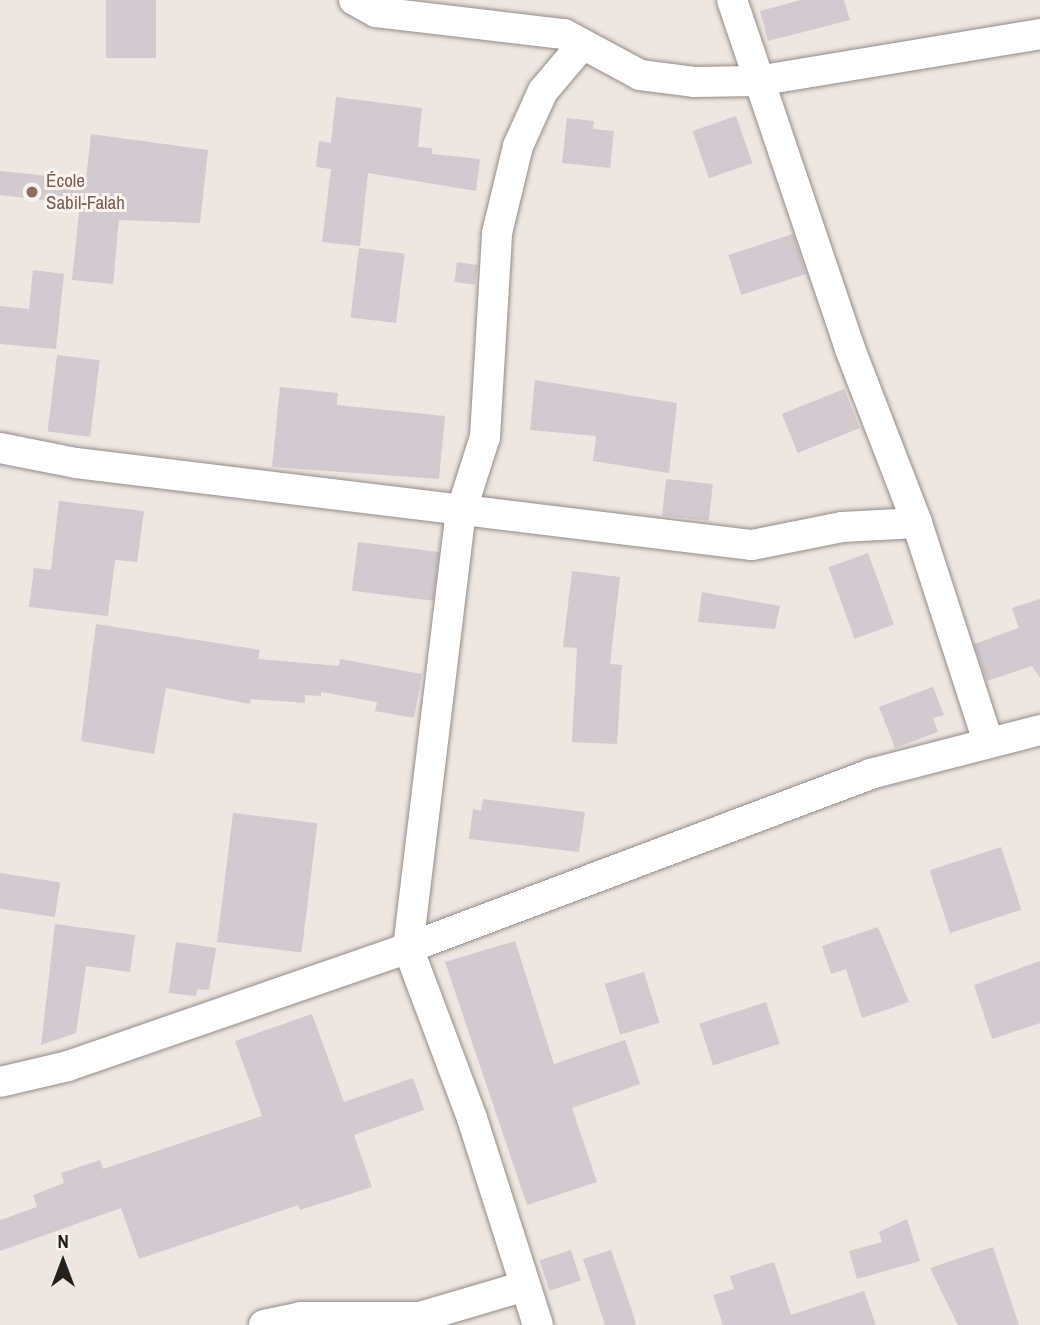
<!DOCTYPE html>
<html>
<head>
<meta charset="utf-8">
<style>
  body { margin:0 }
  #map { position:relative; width:1040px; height:1325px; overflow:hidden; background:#ede6e1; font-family:"Archivo Narrow",sans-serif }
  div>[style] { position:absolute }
  .building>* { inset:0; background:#d1cace; transform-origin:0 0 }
  .roads { filter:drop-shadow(0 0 2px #938c88) drop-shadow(0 0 2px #938c88) }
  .street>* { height:30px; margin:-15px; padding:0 15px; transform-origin:15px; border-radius:15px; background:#fff }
  .dots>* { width:19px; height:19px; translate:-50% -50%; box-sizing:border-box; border:4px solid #fbf4ee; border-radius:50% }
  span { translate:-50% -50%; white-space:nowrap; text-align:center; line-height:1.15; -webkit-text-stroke:6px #fbf4ee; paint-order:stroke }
  .education-label { font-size:19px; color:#785e54 }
  .left { translate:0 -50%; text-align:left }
  .north { position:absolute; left:28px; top:1227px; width:70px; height:70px; -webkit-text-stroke:5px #fbf4ee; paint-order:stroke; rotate:0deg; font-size:19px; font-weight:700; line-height:28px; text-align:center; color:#22201e }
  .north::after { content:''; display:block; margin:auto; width:24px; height:32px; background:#22201e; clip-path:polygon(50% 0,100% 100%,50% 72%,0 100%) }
</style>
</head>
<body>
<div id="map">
  <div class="building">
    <div style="left:106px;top:0;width:50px;height:58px"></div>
    <div style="clip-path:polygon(801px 0,844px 0,850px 20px,768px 41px,760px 11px)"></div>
    <div style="clip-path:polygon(336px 97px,422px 108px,418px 147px,432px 148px,432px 154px,480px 159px,476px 191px,368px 173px,360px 246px,322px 242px,331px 169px,316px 167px,319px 141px,331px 143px)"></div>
    <div style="left:736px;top:116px;width:50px;height:46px;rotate:71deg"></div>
    <div style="clip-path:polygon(567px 118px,594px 121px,593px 129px,614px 131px,610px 168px,562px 163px)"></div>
    <div style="clip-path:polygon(91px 134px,208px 150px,200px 223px,119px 220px,113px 284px,72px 280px,80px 204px,0 195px,0 171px,86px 180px)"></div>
    <div style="left:793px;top:234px;width:42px;height:68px;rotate:72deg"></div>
    <div style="left:359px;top:248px;width:46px;height:70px;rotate:7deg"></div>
    <div style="left:457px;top:262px;width:21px;height:20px;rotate:8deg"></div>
    <div style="clip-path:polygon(33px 270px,64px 274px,56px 349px,0 344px,0 306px,29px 309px)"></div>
    <div style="left:57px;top:355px;width:43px;height:77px;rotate:7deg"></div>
    <div style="clip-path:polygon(535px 380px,677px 403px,669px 473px,593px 461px,596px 436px,530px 430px)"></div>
    <div style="clip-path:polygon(280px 387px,338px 393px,337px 405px,445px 416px,439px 479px,272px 467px)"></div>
    <div style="left:844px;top:389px;width:42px;height:67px;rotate:68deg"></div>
    <div style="left:666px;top:479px;width:47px;height:37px;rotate:6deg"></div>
    <div style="clip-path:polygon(59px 501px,144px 511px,137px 562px,115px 560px,108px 616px,29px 607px,34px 568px,51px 570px)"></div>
    <div style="left:358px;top:542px;width:82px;height:49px;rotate:7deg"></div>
    <div style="left:868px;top:553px;width:76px;height:42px;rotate:70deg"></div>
    <div style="clip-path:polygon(572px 571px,620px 577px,610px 664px,622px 665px,617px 744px,572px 742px,577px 648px,563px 647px)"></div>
    <div style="clip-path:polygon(702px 592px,780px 606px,775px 629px,698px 622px)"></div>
    <div style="clip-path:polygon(1040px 599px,1040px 678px,1032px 666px,987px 681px,974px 644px,1019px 628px,1012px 608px)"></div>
    <div style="clip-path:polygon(96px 624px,260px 650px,258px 659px,339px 666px,340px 659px,422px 674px,414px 718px,375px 711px,377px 702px,321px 692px,321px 696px,305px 695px,305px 703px,251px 699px,250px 704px,166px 688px,154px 754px,81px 741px)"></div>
    <div style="clip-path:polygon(933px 687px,944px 715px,933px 718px,938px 732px,895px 748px,879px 707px)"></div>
    <div style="clip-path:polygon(483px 799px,585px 812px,579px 852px,469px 839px,473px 809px,481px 811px)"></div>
    <div style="left:233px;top:813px;width:85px;height:130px;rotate:7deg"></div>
    <div style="left:1001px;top:847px;width:66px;height:75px;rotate:72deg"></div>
    <div style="left:0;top:873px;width:61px;height:35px;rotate:9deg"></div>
    <div style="clip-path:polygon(55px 924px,135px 935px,130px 972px,86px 966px,76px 1033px,41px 1045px)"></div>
    <div style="clip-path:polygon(878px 927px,909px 1002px,862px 1018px,846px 969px,831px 974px,822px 946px)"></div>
    <div style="clip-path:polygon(515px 941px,554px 1064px,625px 1040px,640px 1084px,572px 1108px,597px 1182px,527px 1205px,445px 962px)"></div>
    <div style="clip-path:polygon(176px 942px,216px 948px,209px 990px,197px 989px,196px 996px,169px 993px)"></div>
    <div style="clip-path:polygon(1040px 961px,1040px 1023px,992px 1039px,974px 985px)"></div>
    <div style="left:644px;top:972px;width:53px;height:41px;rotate:73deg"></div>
    <div style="left:766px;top:1002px;width:44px;height:70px;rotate:72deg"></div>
    <div style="clip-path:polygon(312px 1014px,344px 1102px,413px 1078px,424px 1110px,354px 1135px,372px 1187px,300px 1210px,298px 1205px,139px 1259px,121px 1208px,0 1251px,0 1220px,37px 1207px,33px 1195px,64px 1183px,61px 1173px,100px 1160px,103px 1169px,262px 1116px,235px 1041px)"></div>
    <div style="clip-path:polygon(907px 1219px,920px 1261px,857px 1279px,849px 1251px,882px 1242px,879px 1232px)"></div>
    <div style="clip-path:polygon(993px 1247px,1019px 1325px,958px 1325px,930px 1268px)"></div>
    <div style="left:571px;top:1250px;width:32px;height:33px;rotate:72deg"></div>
    <div style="clip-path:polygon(611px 1250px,632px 1311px,636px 1325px,605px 1325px,583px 1259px)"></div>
    <div style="clip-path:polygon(774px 1262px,791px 1315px,864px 1291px,876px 1325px,723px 1325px,713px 1295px,734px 1289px,730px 1276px)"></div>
  </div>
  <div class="roads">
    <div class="street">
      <div style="left:354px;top:0;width:25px;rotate:29deg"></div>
      <div style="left:376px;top:12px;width:189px;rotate:6.7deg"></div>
      <div style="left:564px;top:34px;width:86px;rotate:28.3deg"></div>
      <div style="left:640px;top:75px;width:54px;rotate:7.4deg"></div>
      <div style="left:694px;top:82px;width:63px;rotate:-0.9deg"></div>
      <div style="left:757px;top:81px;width:287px;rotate:-9.4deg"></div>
      <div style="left:732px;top:0;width:368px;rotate:71.3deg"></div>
      <div style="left:850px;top:349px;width:186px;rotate:68.9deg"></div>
      <div style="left:917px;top:523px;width:230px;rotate:72deg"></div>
      <div style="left:0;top:448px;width:77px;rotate:11.2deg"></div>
      <div style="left:76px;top:463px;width:681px;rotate:6.92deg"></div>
      <div style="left:752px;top:545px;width:92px;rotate:-11.3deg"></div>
      <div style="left:842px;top:527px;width:75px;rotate:-3.1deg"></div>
      <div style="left:0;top:1082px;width:70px;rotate:-13.2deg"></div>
      <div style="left:68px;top:1066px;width:360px;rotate:-19.1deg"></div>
      <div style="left:408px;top:948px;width:494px;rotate:-20.6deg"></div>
      <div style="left:870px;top:774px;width:176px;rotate:-14.5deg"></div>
      <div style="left:264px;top:1325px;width:38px;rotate:-12deg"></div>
      <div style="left:301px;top:1317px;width:119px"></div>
      <div style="left:420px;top:1317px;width:109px;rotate:-16.4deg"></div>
      <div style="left:538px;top:1325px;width:217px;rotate:-107.7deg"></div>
      <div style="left:472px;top:1118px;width:182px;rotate:-110.6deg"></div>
      <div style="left:408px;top:948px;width:439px;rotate:-83.1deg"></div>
      <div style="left:461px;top:512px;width:79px;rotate:-72.3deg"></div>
      <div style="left:485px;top:437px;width:204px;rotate:-86.6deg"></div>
      <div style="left:497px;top:233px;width:89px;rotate:-76.4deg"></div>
      <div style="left:518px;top:146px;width:60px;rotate:-65.6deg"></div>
      <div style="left:543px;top:91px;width:60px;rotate:-49.7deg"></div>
    </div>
  </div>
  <div class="dots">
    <div style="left:32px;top:192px;background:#8d6e63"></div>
  </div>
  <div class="education-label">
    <span class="left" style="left:46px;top:192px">École<br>Sabil-Falah</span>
  </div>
  <div class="north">N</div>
</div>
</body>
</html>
